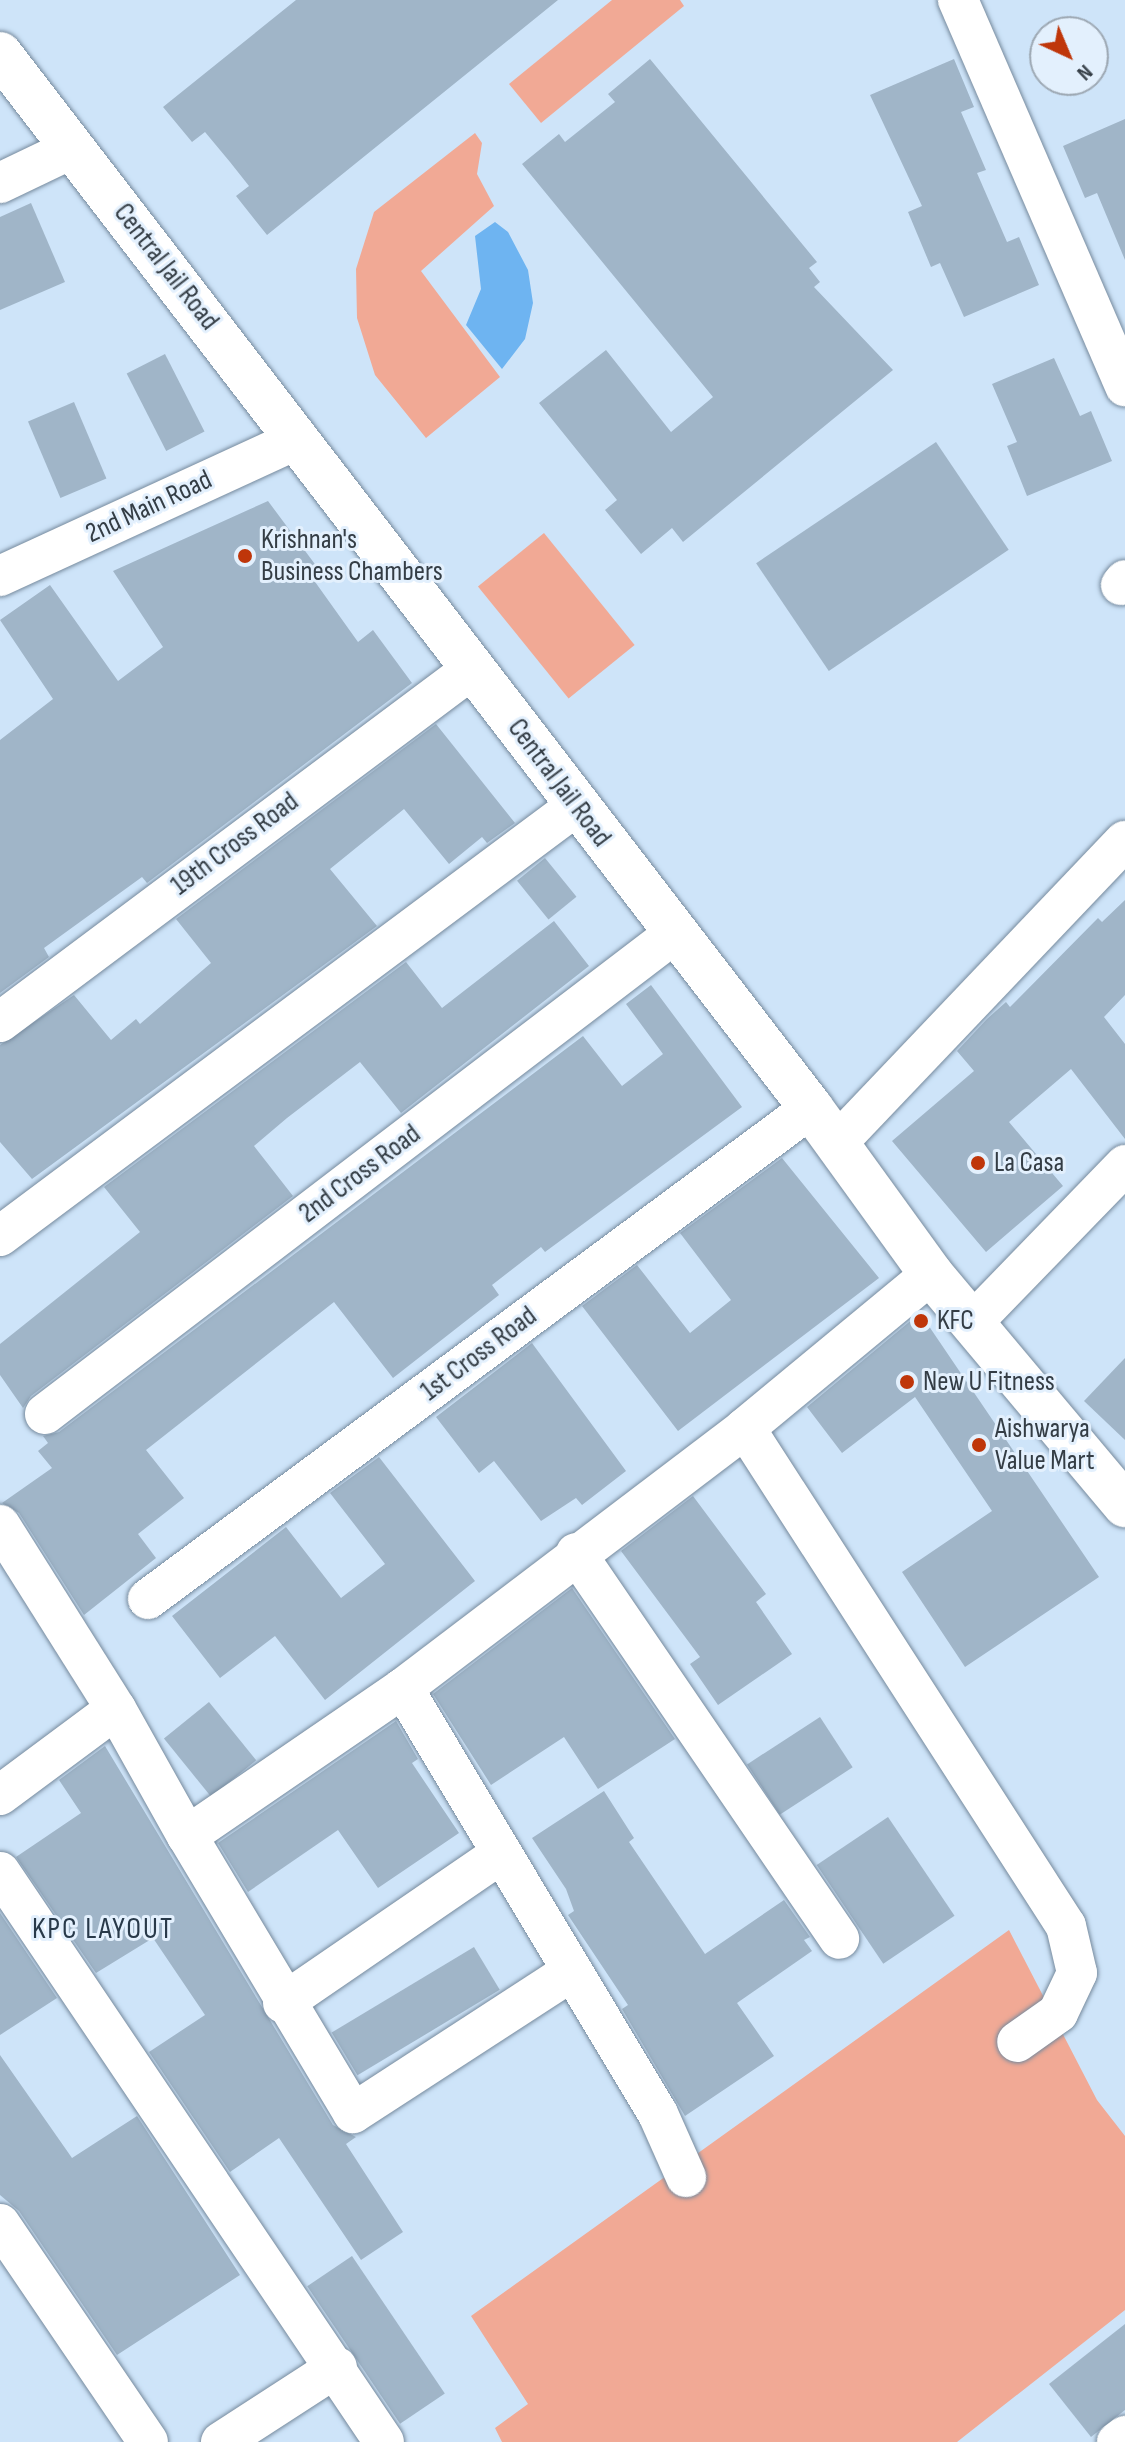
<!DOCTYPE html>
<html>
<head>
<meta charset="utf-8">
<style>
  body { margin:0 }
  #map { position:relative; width:1125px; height:2442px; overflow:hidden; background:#cee4f9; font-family:"Sofia Sans Condensed",sans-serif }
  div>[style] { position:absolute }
  .green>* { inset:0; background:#f1a995; transform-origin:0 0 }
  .water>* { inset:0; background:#6eb4f1 }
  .building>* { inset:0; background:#a0b5c8; transform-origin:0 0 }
  .roads { filter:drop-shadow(0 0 2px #768a9d) drop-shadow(0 0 2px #768a9d) }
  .street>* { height:40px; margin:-20px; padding:0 20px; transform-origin:20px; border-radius:20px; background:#fff }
  .secondary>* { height:44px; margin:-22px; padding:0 22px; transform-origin:22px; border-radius:22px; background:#fff }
  .dots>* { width:22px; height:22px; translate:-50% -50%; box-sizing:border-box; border:4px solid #e3f0fd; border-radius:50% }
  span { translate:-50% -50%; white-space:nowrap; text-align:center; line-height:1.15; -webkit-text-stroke:6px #e3f0fd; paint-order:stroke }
  .street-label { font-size:28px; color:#343d45 }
  .poi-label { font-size:28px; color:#343d45 }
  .left { translate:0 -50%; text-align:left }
  .neighbourhood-label { font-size:30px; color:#283949; letter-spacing:2px }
  .north { position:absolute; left:1029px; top:16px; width:80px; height:80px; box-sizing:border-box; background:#e3f0fd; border:2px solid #9da8b3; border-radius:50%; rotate:136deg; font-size:22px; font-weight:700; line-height:32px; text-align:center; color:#343d45 }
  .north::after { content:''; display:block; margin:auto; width:28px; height:36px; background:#bf360a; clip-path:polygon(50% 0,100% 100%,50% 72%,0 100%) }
</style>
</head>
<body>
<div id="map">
  <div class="green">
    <div style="clip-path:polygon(612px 0,680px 0,684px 6px,541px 123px,509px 84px)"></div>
    <div style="clip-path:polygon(475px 133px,482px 143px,477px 174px,494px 206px,421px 271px,500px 377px,426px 438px,375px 375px,357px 318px,356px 269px,374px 212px)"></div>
    <div style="left:544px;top:533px;width:144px;height:85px;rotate:51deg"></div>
    <div style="clip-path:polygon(1009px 1930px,1097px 2100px,1125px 2136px,1125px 2310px,957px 2442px,502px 2442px,495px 2428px,528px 2404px,471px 2316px)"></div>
  </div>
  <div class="water">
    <div style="clip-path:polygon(495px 222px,508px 232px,528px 270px,533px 303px,525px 339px,502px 369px,466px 325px,481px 289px,475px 236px)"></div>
  </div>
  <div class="building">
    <div style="clip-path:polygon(296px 0,558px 0,267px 235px,236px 196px,249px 186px,230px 162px,205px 132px,192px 142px,163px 107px)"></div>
    <div style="clip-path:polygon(650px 59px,817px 262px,809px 268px,820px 282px,814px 287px,893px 370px,683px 542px,672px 528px,641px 554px,605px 510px,617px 500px,539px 403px,606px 350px,671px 432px,713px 397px,522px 164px,559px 134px,565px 142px,615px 102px,608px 94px)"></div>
    <div style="clip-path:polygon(954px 59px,974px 107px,961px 112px,986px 170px,977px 173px,1007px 242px,1019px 237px,1039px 285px,964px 317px,940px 263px,931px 267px,908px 212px,922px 206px,870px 95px)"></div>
    <div style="clip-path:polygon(1125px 119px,1125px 260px,1097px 193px,1085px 198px,1063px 146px)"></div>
    <div style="clip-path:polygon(31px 203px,65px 282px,0 310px,0 217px)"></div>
    <div style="left:165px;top:354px;width:87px;height:43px;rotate:63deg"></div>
    <div style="clip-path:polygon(1054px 358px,1080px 416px,1091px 411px,1112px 461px,1027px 496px,1007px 446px,1017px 442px,992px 384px)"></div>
    <div style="left:74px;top:402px;width:83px;height:50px;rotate:67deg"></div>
    <div style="left:936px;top:442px;width:130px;height:217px;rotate:56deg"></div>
    <div style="clip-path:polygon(268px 501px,323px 575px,313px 579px,358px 642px,373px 630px,412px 683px,147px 883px,142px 877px,44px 948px,49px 957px,0 993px,0 740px,53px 699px,0 620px,50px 585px,118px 681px,163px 647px,113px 571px)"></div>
    <div style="clip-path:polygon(436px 724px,515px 823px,487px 843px,482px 837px,449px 864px,404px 809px,330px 869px,377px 926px,32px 1179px,0 1142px,0 1045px,74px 995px,111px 1040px,136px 1019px,140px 1024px,211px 963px,176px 919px)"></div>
    <div style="left:545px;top:858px;width:50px;height:36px;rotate:51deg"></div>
    <div style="clip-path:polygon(1125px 900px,1125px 995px,1104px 1017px,1125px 1044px,1125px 1139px,1071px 1069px,1009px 1122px,1063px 1186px,986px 1252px,892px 1141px,974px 1071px,957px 1051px,987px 1019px,1006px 1002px,1010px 1007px,1098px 918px,1102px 922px)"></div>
    <div style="clip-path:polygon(554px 921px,589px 966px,401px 1113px,360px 1062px,287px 1118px,254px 1146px,293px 1196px,31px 1396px,23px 1408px,0 1375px,0 1344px,140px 1232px,104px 1187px,406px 962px,442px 1008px)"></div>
    <div style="clip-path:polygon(651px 985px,742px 1107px,545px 1252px,541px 1247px,492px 1285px,499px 1295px,393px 1378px,334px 1302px,146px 1450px,184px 1498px,138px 1534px,156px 1558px,84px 1615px,19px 1513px,2px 1503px,52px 1468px,38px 1451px,48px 1443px,43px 1436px,59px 1432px,583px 1036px,622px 1086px,663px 1054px,626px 1004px)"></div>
    <div style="clip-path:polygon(782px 1158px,879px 1278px,678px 1431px,582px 1306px,637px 1265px,690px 1333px,731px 1300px,680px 1233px)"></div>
    <div style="clip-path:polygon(920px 1313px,1099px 1577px,965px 1667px,902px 1572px,992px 1511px,915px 1397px,842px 1453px,807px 1407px)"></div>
    <div style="clip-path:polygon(532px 1343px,626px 1471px,582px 1505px,576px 1498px,541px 1521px,494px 1461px,479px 1473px,436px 1417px)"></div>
    <div style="clip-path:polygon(1125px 1358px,1125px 1440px,1084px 1401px)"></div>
    <div style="clip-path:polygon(379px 1457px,475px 1581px,325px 1700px,275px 1636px,220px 1678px,172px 1616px,286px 1527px,341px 1598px,385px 1564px,330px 1493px)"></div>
    <div style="clip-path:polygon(693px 1496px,766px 1594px,756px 1602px,792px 1654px,718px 1705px,690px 1664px,700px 1657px,621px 1551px)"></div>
    <div style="clip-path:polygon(572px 1588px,675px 1739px,598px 1789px,564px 1737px,491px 1785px,433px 1694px)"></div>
    <div style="left:209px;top:1702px;width:75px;height:58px;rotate:51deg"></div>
    <div style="left:820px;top:1717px;width:60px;height:87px;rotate:57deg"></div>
    <div style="clip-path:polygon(396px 1721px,418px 1759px,412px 1763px,459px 1833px,378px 1888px,338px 1830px,248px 1892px,218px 1843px)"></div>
    <div style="clip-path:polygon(105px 1746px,333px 2125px,356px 2137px,346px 2144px,403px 2232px,361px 2260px,279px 2138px,230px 2172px,149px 2052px,205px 2015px,153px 1938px,96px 1973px,16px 1857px,81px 1813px,59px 1780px)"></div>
    <div style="clip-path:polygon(604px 1791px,634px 1838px,629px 1842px,705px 1954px,784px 1900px,810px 1937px,804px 1940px,812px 1951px,737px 2003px,774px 2056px,685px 2116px,622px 2009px,628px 2005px,568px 1915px,574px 1911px,566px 1889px,532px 1838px)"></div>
    <div style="left:888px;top:1817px;width:119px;height:86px;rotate:56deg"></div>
    <div style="clip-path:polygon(0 1913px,57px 1998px,0 2035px)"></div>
    <div style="left:474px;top:1947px;width:50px;height:166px;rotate:59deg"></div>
    <div style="clip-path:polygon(0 2055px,72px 2158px,137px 2116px,240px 2275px,117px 2355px,19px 2211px,0 2195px)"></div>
    <div style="left:352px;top:2256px;width:166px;height:54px;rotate:56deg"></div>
    <div style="clip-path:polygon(1125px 2324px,1125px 2410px,1091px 2437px,1049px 2384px)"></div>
  </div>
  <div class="roads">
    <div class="street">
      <div style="left:958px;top:0;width:421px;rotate:66.6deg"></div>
      <div style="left:0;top:183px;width:81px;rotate:-25.6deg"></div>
      <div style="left:0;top:576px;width:328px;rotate:-24.7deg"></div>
      <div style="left:1121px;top:585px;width:6px;rotate:-51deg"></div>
      <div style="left:0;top:1022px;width:589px;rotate:-36.79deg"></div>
      <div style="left:837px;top:1143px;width:417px;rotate:-46.4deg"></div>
      <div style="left:0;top:1236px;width:719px;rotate:-36.74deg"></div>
      <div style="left:972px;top:1323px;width:220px;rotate:-45.9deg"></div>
      <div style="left:45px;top:1414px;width:793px;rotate:-37.36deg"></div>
      <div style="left:745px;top:1428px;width:592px;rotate:57.2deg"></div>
      <div style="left:1066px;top:1926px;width:48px;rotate:76.8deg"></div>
      <div style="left:1077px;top:1973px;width:44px;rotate:115.4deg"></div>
      <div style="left:1058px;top:2013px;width:50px;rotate:144.7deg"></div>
      <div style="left:0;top:1525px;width:218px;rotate:57.8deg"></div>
      <div style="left:116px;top:1709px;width:145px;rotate:60.8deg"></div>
      <div style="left:576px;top:1553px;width:467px;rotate:55.7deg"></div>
      <div style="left:148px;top:1599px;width:825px;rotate:-36.52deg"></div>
      <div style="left:403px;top:1688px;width:496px;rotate:59.1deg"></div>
      <div style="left:658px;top:2114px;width:69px;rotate:66deg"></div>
      <div style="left:0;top:1795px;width:144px;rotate:-36.6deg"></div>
      <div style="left:0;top:1872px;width:687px;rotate:56.03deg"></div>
      <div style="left:572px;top:1971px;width:261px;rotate:147deg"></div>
      <div style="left:353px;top:2113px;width:323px;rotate:-120.9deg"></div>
      <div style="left:187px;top:1836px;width:262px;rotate:-34.4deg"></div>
      <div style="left:403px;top:1688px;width:430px;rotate:-37.2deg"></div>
      <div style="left:745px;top:1428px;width:241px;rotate:-39.6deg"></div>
      <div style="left:283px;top:2003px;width:265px;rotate:-34.4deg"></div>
      <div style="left:0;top:2224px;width:263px;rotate:55.8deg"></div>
      <div style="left:221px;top:2442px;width:138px;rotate:-32.9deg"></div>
      <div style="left:1117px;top:2442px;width:10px;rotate:-37deg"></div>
    </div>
    <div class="secondary">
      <div style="left:0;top:54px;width:1330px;rotate:52.42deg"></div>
      <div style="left:811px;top:1108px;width:205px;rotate:54.1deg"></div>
      <div style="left:931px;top:1274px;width:302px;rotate:50deg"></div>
    </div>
  </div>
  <div class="dots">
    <div style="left:245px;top:556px;background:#bf360a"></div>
    <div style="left:978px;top:1163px;background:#bf360a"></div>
    <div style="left:921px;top:1321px;background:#bf360a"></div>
    <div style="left:907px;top:1382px;background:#bf360a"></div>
    <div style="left:979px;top:1445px;background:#bf360a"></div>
  </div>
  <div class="street-label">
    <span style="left:166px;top:267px;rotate:52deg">Central Jail Road</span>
    <span style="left:149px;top:507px;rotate:-25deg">2nd Main Road</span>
    <span style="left:559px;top:783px;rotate:53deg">Central Jail Road</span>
    <span style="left:235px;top:844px;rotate:-37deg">19th Cross Road</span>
    <span style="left:360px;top:1174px;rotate:-37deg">2nd Cross Road</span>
    <span style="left:479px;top:1354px;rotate:-37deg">1st Cross Road</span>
  </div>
  <div class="poi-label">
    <span class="left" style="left:261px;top:556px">Krishnan's<br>Business Chambers</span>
    <span class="left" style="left:994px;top:1163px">La Casa</span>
    <span class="left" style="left:937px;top:1321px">KFC</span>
    <span class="left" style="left:923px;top:1382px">New U Fitness</span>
    <span class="left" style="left:995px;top:1445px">Aishwarya<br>Value Mart</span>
  </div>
  <div class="neighbourhood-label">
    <span style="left:103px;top:1929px">KPC LAYOUT</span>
  </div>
  <div class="north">N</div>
</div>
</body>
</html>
